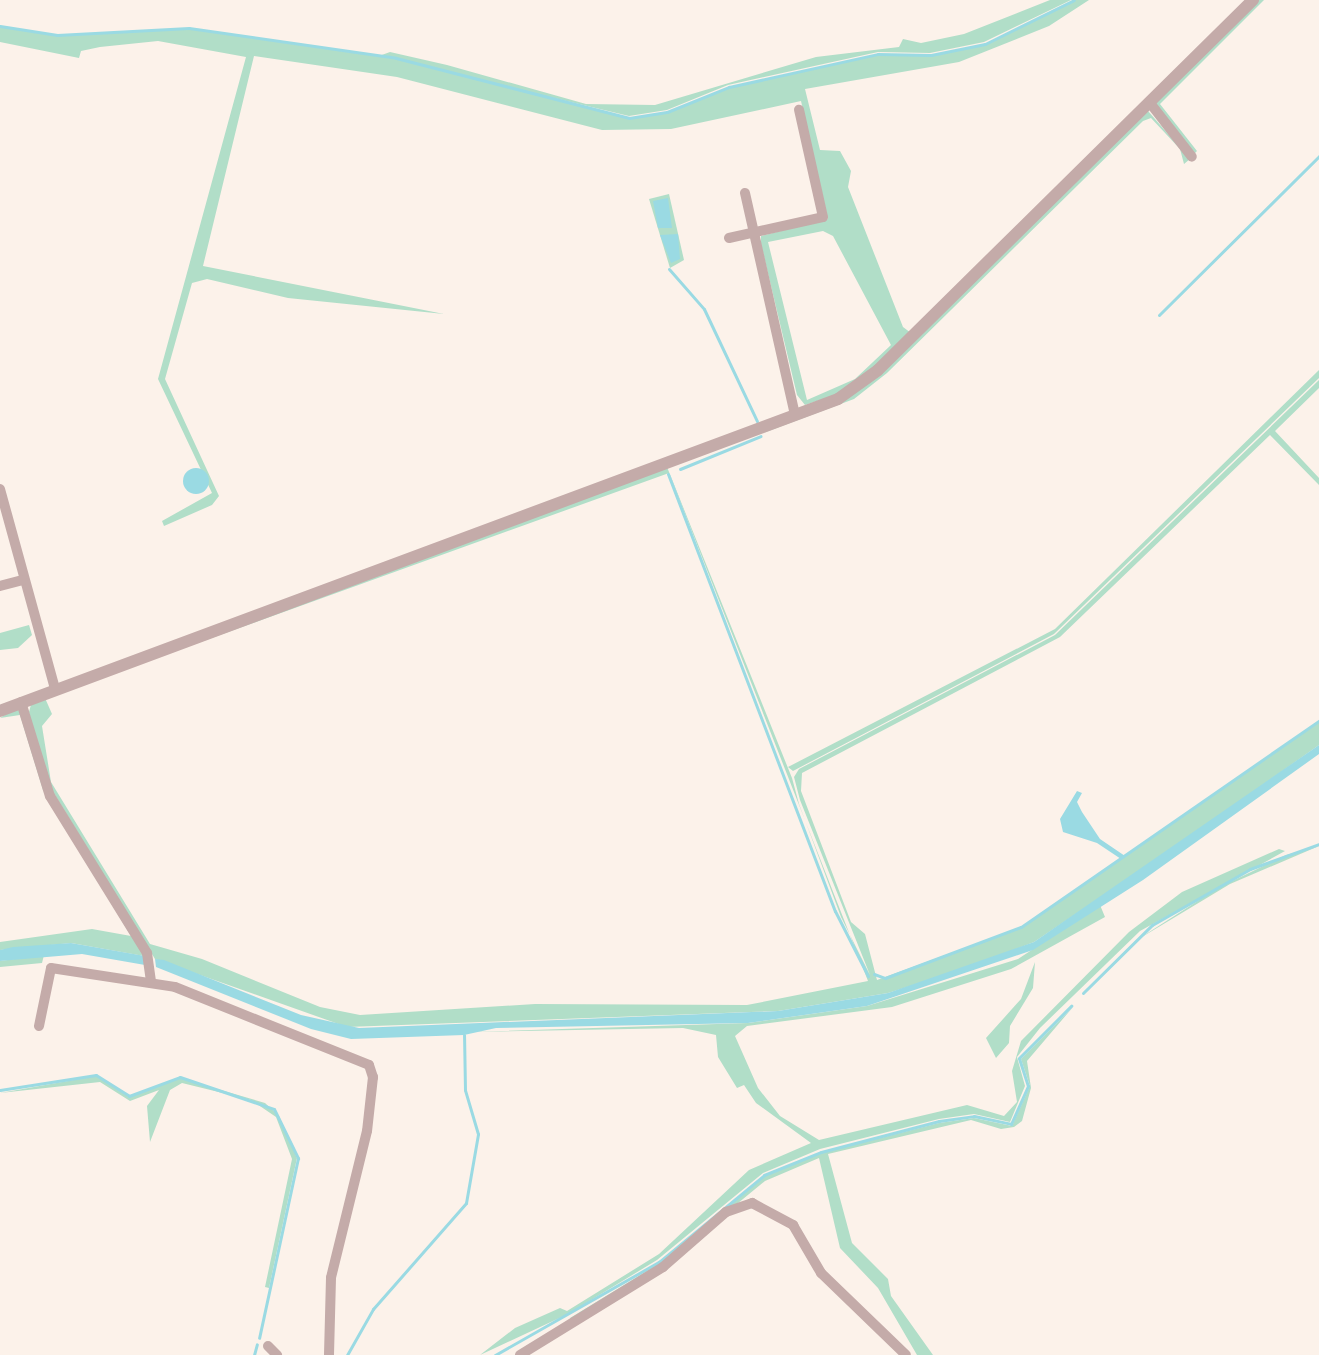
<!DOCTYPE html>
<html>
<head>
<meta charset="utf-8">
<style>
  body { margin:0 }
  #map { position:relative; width:1319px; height:1355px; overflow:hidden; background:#fcf2ea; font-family:"Noto Serif",serif }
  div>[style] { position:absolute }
  .green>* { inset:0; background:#b1dec8 }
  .water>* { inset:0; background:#9adae3 }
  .round { border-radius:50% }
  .stream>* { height:3px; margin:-1.5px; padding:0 1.5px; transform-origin:1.5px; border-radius:1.5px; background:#9adae3 }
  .minor>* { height:10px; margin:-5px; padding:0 5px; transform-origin:5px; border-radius:5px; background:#c4aba9 }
  .tertiary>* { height:12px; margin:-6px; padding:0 6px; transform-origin:6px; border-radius:6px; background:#c4aba9 }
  span { translate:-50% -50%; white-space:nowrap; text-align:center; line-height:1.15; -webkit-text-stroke:6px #fcf2ea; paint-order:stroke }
</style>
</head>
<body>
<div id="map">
  <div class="green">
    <div style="clip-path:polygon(1050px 0,1071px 0,984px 42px,930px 53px,878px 52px,728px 85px,667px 110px,629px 116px,379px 56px,390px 52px,447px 65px,586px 104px,655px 105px,816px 57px,899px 47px,903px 39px,921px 43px,964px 34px)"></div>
    <div style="clip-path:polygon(evenodd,1075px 0,1089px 0,1049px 26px,959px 62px,805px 89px,820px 150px,840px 151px,851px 171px,848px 187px,903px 327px,911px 333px,871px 372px,838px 394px,805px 405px,797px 395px,761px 244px,761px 236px,828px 219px,801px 101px,671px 129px,602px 130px,397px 77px,254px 56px,203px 266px,444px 314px,288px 298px,207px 279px,192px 283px,165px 379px,219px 496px,212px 505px,164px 526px,162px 521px,212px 493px,158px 379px,246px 57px,158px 41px,100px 47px,81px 51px,79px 58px,0 42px,0 27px,57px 36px,189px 29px,396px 59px,629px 119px,667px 112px,729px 87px,878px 55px,931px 56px,985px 45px,1075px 0,823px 231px,833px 236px,891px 345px,855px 379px,807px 400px,768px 242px,823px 231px)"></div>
    <div style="clip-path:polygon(1257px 0,1264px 0,1160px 104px,1197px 151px,1194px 154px,1154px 106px,1156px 100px)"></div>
    <div style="clip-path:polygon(1148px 111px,1190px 159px,1184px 164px,1180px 149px,1151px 118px,1143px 121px,887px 373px,854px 399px,761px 434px,847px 397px)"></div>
    <div style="clip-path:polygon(669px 194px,684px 260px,670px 268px,649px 199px)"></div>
    <div style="clip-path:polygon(1319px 370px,1319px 378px,1054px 634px,793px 771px,788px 767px,1055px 629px)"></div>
    <div style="clip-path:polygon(evenodd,1319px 380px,1319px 388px,1275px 431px,1319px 478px,1319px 485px,1270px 435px,1060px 637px,802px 773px,801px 791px,851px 922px,865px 934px,877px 980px,1022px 927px,1319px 722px,1319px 745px,1165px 854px,1034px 942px,964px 969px,888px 993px,778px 1011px,347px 1027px,155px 959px,44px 777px,29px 712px,32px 701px,667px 467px,792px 778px,799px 804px,841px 917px,870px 975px,800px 800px,794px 777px,799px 769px,1055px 635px,1319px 380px,669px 473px,868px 981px,747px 1005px,535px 1004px,360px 1015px,320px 1007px,202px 959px,150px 944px,51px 782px,42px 726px,52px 714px,45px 698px,669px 473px)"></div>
    <div style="clip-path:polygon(29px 625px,32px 635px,18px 648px,0 650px,0 633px)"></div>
    <div style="clip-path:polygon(16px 708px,22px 713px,37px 767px,144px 956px,71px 943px,0 950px,0 942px,92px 929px,131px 936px,43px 790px,20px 715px,0 718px)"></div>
    <div style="clip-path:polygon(1319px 846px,1230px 884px,1132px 943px,1218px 888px,1286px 855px)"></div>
    <div style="clip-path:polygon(1279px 849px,1285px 851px,1140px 931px,1040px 1028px,1017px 1057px,1025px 1086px,1010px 1122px,974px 1114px,939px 1119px,820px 1149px,763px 1173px,657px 1260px,568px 1314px,480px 1355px,515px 1328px,560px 1308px,567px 1311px,659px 1254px,749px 1170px,811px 1143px,756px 1103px,744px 1085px,737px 1088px,718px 1057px,716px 1035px,683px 1028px,468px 1032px,748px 1023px,867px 1006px,1018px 959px,1100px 905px,1105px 917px,1011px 969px,892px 1007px,747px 1026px,735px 1036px,758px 1088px,780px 1116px,819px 1140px,967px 1105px,1004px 1116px,1017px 1102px,1012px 1071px,1021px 1041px,1129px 932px,1182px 892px)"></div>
    <div style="clip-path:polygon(44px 955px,42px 963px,0 967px,0 961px)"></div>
    <div style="clip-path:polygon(1035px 962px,1033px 988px,1010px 1026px,1009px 1043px,996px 1058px,986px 1038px,1021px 999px)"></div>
    <div style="clip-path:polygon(1073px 1007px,1027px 1061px,1031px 1088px,1022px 1121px,1014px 1127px,1001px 1129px,971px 1120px,828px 1154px,852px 1243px,888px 1279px,891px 1296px,933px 1355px,917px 1355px,878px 1288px,840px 1248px,819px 1158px,765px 1181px,670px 1259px,573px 1323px,570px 1318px,660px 1263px,765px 1176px,822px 1153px,939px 1123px,974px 1118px,1012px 1126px,1030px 1086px,1021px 1059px)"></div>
    <div style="clip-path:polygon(96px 1076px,129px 1097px,180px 1078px,265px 1103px,279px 1116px,297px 1158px,269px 1288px,265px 1287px,292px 1159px,276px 1117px,251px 1100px,182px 1083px,170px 1090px,150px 1142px,147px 1106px,159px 1090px,130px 1101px,100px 1082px,0 1093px)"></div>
  </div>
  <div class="water">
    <div style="clip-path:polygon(668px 198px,672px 228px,658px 228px,653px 201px)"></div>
    <div style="clip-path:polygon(678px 234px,680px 259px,671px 263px,660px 235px)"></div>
    <div class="round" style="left:183px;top:468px;width:26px;height:26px"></div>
    <div style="clip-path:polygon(1319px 745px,1319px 754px,1143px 880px,1033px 950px,867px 1006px,748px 1023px,496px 1028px,464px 1035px,351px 1039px,311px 1029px,156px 967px,155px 959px,164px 960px,301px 1015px,359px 1028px,778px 1011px,888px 993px,1034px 942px)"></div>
    <div style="clip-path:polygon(1077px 791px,1082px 793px,1077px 802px,1082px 812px,1100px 839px,1125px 856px,1121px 859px,1097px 843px,1063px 832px,1060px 819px)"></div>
    <div style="clip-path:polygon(71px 943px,145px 956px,145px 965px,82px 954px,0 961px,0 950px,13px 947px)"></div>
  </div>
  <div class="stream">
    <div style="left:0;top:26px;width:58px;rotate:9deg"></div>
    <div style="left:57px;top:35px;width:132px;rotate:-3deg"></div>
    <div style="left:189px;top:28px;width:209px;rotate:8.2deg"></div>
    <div style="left:396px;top:58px;width:241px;rotate:14.4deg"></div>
    <div style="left:629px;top:118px;width:38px;rotate:-9deg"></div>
    <div style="left:667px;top:112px;width:67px;rotate:-22deg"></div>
    <div style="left:729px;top:87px;width:153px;rotate:-12.5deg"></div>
    <div style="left:878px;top:54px;width:53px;rotate:1.1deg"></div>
    <div style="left:931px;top:55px;width:55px;rotate:-11.5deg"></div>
    <div style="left:985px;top:44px;width:99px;rotate:-26.3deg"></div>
    <div style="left:669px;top:269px;width:53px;rotate:48.8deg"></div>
    <div style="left:704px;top:309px;width:124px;rotate:64.7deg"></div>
    <div style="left:1159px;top:315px;width:226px;rotate:-44.8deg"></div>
    <div style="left:680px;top:469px;width:87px;rotate:-22.2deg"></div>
    <div style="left:668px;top:474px;width:468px;rotate:69.1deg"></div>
    <div style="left:835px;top:911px;width:73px;rotate:63.1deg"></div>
    <div style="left:874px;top:974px;width:12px;rotate:20deg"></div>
    <div style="left:885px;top:978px;width:145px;rotate:-20.6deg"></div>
    <div style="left:1021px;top:927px;width:362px;rotate:-34.7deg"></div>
    <div style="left:1083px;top:993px;width:97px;rotate:-44.6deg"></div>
    <div style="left:1152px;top:925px;width:113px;rotate:-29.7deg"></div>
    <div style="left:1250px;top:869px;width:73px;rotate:-19.9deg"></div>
    <div style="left:0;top:1090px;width:97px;rotate:-8.9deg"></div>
    <div style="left:96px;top:1075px;width:39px;rotate:32deg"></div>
    <div style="left:129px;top:1096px;width:54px;rotate:-20.4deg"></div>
    <div style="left:180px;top:1077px;width:99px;rotate:18.8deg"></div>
    <div style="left:274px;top:1109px;width:55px;rotate:63.9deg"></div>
    <div style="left:298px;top:1158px;width:184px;rotate:102.2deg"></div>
    <div style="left:254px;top:1355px;width:11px;rotate:-75deg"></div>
    <div style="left:347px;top:1355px;width:53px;rotate:-60.5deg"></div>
    <div style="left:373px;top:1309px;width:141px;rotate:-48.7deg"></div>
    <div style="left:466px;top:1203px;width:70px;rotate:-80.1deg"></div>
    <div style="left:478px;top:1134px;width:46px;rotate:-106.5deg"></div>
    <div style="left:465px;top:1090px;width:55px;rotate:-91deg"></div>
    <div style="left:495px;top:1355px;width:189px;rotate:-29.6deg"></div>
    <div style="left:659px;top:1262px;width:136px;rotate:-39.6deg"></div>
    <div style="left:764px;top:1175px;width:61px;rotate:-22deg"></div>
    <div style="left:821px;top:1152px;width:122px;rotate:-14.7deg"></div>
    <div style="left:939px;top:1121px;width:35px;rotate:-8deg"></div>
    <div style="left:974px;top:1116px;width:38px;rotate:12deg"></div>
    <div style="left:1011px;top:1124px;width:42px;rotate:-65.9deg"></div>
    <div style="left:1028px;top:1086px;width:29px;rotate:-108deg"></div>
    <div style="left:1019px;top:1058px;width:74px;rotate:-45deg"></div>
  </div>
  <div class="minor">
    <div style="left:1150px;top:103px;width:68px;rotate:52.1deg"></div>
    <div style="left:745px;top:193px;width:228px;rotate:77.3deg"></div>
    <div style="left:729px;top:238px;width:96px;rotate:-12.6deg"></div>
    <div style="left:823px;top:217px;width:110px;rotate:-102.6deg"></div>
    <div style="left:0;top:489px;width:206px;rotate:74.6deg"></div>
    <div style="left:0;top:586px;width:23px;rotate:-15deg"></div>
    <div style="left:21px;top:702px;width:98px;rotate:72.9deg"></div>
    <div style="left:50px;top:796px;width:185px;rotate:58.3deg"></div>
    <div style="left:147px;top:953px;width:29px;rotate:82deg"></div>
    <div style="left:39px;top:1026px;width:59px;rotate:-78.3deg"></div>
    <div style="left:51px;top:968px;width:125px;rotate:8.7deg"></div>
    <div style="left:175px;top:987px;width:209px;rotate:21.9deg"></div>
    <div style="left:369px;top:1065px;width:13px;rotate:72deg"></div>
    <div style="left:373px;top:1077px;width:54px;rotate:96.3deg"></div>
    <div style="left:367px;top:1131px;width:151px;rotate:103.8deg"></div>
    <div style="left:331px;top:1278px;width:77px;rotate:91.5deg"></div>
    <div style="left:268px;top:1346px;width:13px;rotate:45deg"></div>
    <div style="left:520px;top:1355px;width:168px;rotate:-31.6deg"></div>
    <div style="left:663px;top:1267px;width:84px;rotate:-41.1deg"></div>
    <div style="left:726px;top:1212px;width:28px;rotate:-19deg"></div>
    <div style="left:752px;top:1203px;width:47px;rotate:28.2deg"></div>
    <div style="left:793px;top:1225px;width:56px;rotate:59.7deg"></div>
    <div style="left:821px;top:1273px;width:118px;rotate:44deg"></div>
  </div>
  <div class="tertiary">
    <div style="left:0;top:711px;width:894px;rotate:-20.42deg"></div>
    <div style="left:838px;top:399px;width:49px;rotate:-35.9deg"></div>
    <div style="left:878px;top:370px;width:527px;rotate:-44.62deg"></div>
  </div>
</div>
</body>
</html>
